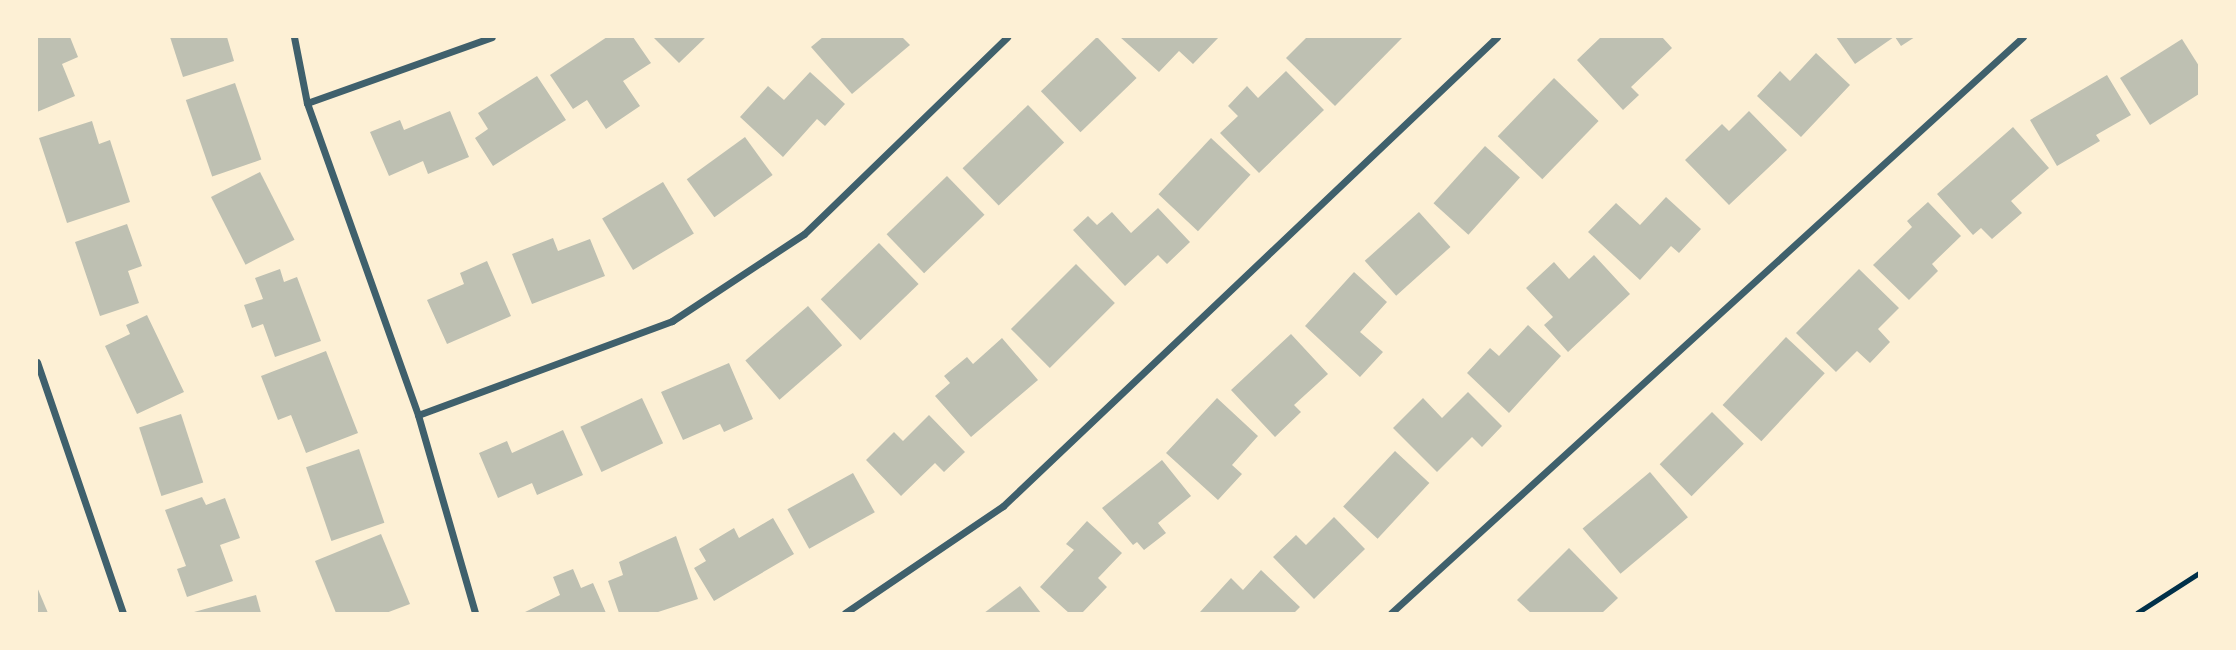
<!DOCTYPE html>
<html>
<head>
<meta charset="utf-8">
<style>
  body { margin:0 }
  #map { position:relative; width:2236px; height:650px; overflow:hidden; background:#fdf0d5; font-family:"DejaVu Sans",sans-serif }
  div>[style] { position:absolute }
  .building>* { inset:0; background:#bec0b2; transform-origin:0 0 }
  .path>* { height:4.5px; margin:-2.25px; padding:0 2.25px; transform-origin:2.25px; border-radius:2.25px; background:#003049 }
  .minor>* { height:7px; margin:-3.5px; padding:0 3.5px; transform-origin:3.5px; border-radius:3.5px; background:#3f606c }
  span { translate:-50% -50%; white-space:nowrap; text-align:center; line-height:1.15; -webkit-text-stroke:5px #fdf0d5; paint-order:stroke }
  .frame { position:absolute; inset:0; border:38px solid #fdf0d5; pointer-events:none }
</style>
</head>
<body>
<div id="map">
  <div class="building">
    <div style="clip-path:polygon(37px 37px,70px 37px,78px 57px,62px 64px,75px 96px,37px 112px)"></div>
    <div style="clip-path:polygon(170px 37px,227px 37px,234px 61px,183px 77px)"></div>
    <div style="clip-path:polygon(607px 37px,633px 37px,651px 63px,623px 81px,640px 106px,606px 129px,587px 100px,573px 109px,550px 75px)"></div>
    <div style="clip-path:polygon(653px 37px,706px 37px,679px 63px)"></div>
    <div style="clip-path:polygon(823px 37px,902px 37px,910px 45px,852px 94px,811px 47px)"></div>
    <div style="left:1097px;top:37px;width:57px;height:78px;rotate:46deg"></div>
    <div style="clip-path:polygon(1120px 37px,1219px 37px,1193px 64px,1179px 51px,1159px 72px)"></div>
    <div style="clip-path:polygon(1307px 37px,1403px 37px,1335px 106px,1286px 58px)"></div>
    <div style="clip-path:polygon(1601px 37px,1662px 37px,1672px 48px,1631px 87px,1639px 95px,1623px 110px,1577px 60px)"></div>
    <div style="clip-path:polygon(1836px 37px,1894px 37px,1855px 64px)"></div>
    <div style="clip-path:polygon(1895px 37px,1915px 37px,1901px 46px)"></div>
    <div style="clip-path:polygon(2182px 39px,2199px 66px,2199px 94px,2150px 125px,2120px 78px)"></div>
    <div style="clip-path:polygon(1816px 53px,1850px 85px,1801px 137px,1757px 96px,1780px 71px,1790px 81px)"></div>
    <div style="clip-path:polygon(1286px 71px,1324px 110px,1259px 173px,1220px 133px,1238px 116px,1228px 106px,1247px 86px,1258px 98px)"></div>
    <div style="clip-path:polygon(810px 72px,845px 104px,825px 126px,817px 119px,783px 157px,740px 117px,768px 86px,784px 100px)"></div>
    <div style="clip-path:polygon(2107px 75px,2131px 115px,2096px 135px,2100px 141px,2057px 166px,2030px 120px)"></div>
    <div style="clip-path:polygon(537px 76px,566px 120px,493px 166px,475px 138px,488px 129px,478px 113px)"></div>
    <div style="left:1554px;top:78px;width:62px;height:81px;rotate:44deg"></div>
    <div style="left:235px;top:83px;width:81px;height:52px;rotate:71deg"></div>
    <div style="left:1028px;top:105px;width:52px;height:91px;rotate:46deg"></div>
    <div style="clip-path:polygon(450px 111px,469px 157px,428px 174px,423px 161px,389px 176px,370px 132px,400px 120px,404px 130px)"></div>
    <div style="clip-path:polygon(1749px 111px,1787px 150px,1729px 205px,1685px 160px,1722px 124px,1729px 131px)"></div>
    <div style="clip-path:polygon(92px 121px,99px 144px,110px 140px,130px 202px,67px 223px,39px 138px)"></div>
    <div style="clip-path:polygon(2013px 127px,2049px 168px,2011px 201px,2022px 213px,1992px 239px,1981px 228px,1973px 235px,1937px 194px)"></div>
    <div style="left:745px;top:137px;width:47px;height:72px;rotate:54deg"></div>
    <div style="left:1211px;top:138px;width:54px;height:77px;rotate:43deg"></div>
    <div style="left:1485px;top:146px;width:47px;height:77px;rotate:42deg"></div>
    <div style="left:260px;top:172px;width:76px;height:55px;rotate:63deg"></div>
    <div style="left:947px;top:176px;width:54px;height:84px;rotate:46deg"></div>
    <div style="left:663px;top:182px;width:60px;height:71px;rotate:59deg"></div>
    <div style="clip-path:polygon(1666px 197px,1701px 229px,1679px 253px,1671px 246px,1640px 280px,1588px 232px,1616px 203px,1640px 225px)"></div>
    <div style="clip-path:polygon(1928px 202px,1961px 236px,1932px 264px,1938px 271px,1909px 300px,1873px 265px,1912px 227px,1907px 221px)"></div>
    <div style="clip-path:polygon(1158px 208px,1190px 242px,1167px 264px,1158px 255px,1125px 286px,1073px 230px,1088px 216px,1097px 225px,1112px 212px,1131px 233px)"></div>
    <div style="left:1419px;top:212px;width:47px;height:73px;rotate:48deg"></div>
    <div style="clip-path:polygon(127px 224px,142px 266px,128px 271px,139px 303px,100px 316px,75px 242px)"></div>
    <div style="clip-path:polygon(553px 238px,558px 251px,590px 239px,605px 276px,532px 304px,512px 254px)"></div>
    <div style="left:879px;top:243px;width:57px;height:81px;rotate:46deg"></div>
    <div style="clip-path:polygon(1594px 255px,1630px 294px,1568px 352px,1544px 325px,1553px 317px,1526px 288px,1554px 262px,1569px 279px)"></div>
    <div style="clip-path:polygon(487px 261px,511px 316px,447px 344px,427px 300px,464px 284px,460px 273px)"></div>
    <div style="left:1076px;top:264px;width:55px;height:92px;rotate:45deg"></div>
    <div style="clip-path:polygon(280px 269px,284px 282px,297px 277px,321px 341px,275px 357px,263px 324px,252px 328px,244px 305px,263px 299px,255px 278px)"></div>
    <div style="clip-path:polygon(1859px 269px,1899px 308px,1878px 329px,1890px 342px,1870px 363px,1857px 351px,1836px 372px,1796px 333px)"></div>
    <div style="clip-path:polygon(1354px 272px,1387px 302px,1360px 332px,1383px 352px,1360px 377px,1305px 326px)"></div>
    <div style="left:808px;top:306px;width:52px;height:83px;rotate:49deg"></div>
    <div style="clip-path:polygon(147px 315px,184px 392px,137px 414px,105px 346px,130px 334px,126px 325px)"></div>
    <div style="clip-path:polygon(1528px 325px,1561px 356px,1509px 413px,1467px 373px,1490px 348px,1499px 356px)"></div>
    <div style="clip-path:polygon(1291px 334px,1328px 374px,1294px 405px,1301px 412px,1275px 437px,1231px 390px)"></div>
    <div style="left:1786px;top:337px;width:53px;height:93px;rotate:43deg"></div>
    <div style="clip-path:polygon(1002px 338px,1038px 380px,971px 437px,935px 396px,950px 383px,944px 376px,967px 357px,973px 364px)"></div>
    <div style="clip-path:polygon(326px 351px,358px 433px,306px 453px,291px 415px,278px 420px,261px 376px)"></div>
    <div style="clip-path:polygon(729px 363px,753px 419px,724px 432px,720px 424px,683px 440px,661px 392px)"></div>
    <div style="clip-path:polygon(1468px 392px,1502px 426px,1482px 447px,1472px 437px,1437px 472px,1393px 428px,1423px 398px,1442px 418px)"></div>
    <div style="left:642px;top:398px;width:50px;height:68px;rotate:65deg"></div>
    <div style="clip-path:polygon(1217px 398px,1258px 436px,1232px 465px,1242px 474px,1218px 500px,1166px 453px)"></div>
    <div style="left:1712px;top:412px;width:45px;height:74px;rotate:45deg"></div>
    <div style="left:181px;top:414px;width:72px;height:44px;rotate:72deg"></div>
    <div style="clip-path:polygon(929px 415px,965px 452px,944px 472px,935px 463px,901px 496px,866px 460px,894px 432px,903px 441px)"></div>
    <div style="clip-path:polygon(563px 430px,583px 475px,537px 495px,532px 483px,498px 498px,479px 453px,507px 441px,512px 453px)"></div>
    <div style="left:359px;top:449px;width:78px;height:56px;rotate:71deg"></div>
    <div style="left:1395px;top:451px;width:47px;height:76px;rotate:43deg"></div>
    <div style="clip-path:polygon(1162px 460px,1191px 496px,1158px 523px,1166px 533px,1144px 550px,1137px 542px,1133px 545px,1102px 508px)"></div>
    <div style="left:1650px;top:472px;width:59px;height:88px;rotate:50deg"></div>
    <div style="left:853px;top:473px;width:45px;height:75px;rotate:61deg"></div>
    <div style="clip-path:polygon(202px 497px,206px 505px,225px 498px,240px 538px,220px 545px,233px 581px,187px 597px,177px 569px,186px 566px,165px 510px)"></div>
    <div style="clip-path:polygon(1334px 517px,1365px 549px,1314px 599px,1273px 557px,1296px 535px,1306px 545px)"></div>
    <div style="clip-path:polygon(773px 518px,794px 554px,714px 601px,694px 568px,706px 561px,699px 549px,734px 528px,739px 538px)"></div>
    <div style="clip-path:polygon(1087px 521px,1122px 553px,1098px 578px,1107px 587px,1082px 613px,1069px 613px,1040px 587px,1074px 550px,1066px 544px)"></div>
    <div style="clip-path:polygon(381px 534px,410px 604px,386px 613px,336px 613px,315px 561px)"></div>
    <div style="clip-path:polygon(676px 536px,698px 599px,655px 613px,619px 613px,608px 581px,623px 575px,619px 562px)"></div>
    <div style="clip-path:polygon(1569px 548px,1618px 598px,1602px 613px,1531px 613px,1517px 600px)"></div>
    <div style="clip-path:polygon(573px 569px,581px 588px,593px 583px,606px 613px,523px 613px,560px 595px,553px 577px)"></div>
    <div style="clip-path:polygon(1261px 570px,1300px 607px,1294px 613px,1200px 612px,1231px 578px,1243px 590px)"></div>
    <div style="clip-path:polygon(1020px 586px,1041px 613px,984px 613px)"></div>
    <div style="clip-path:polygon(37px 587px,48px 613px,37px 613px)"></div>
    <div style="clip-path:polygon(256px 595px,261px 613px,195px 613px,194px 612px)"></div>
  </div>
  <div class="path">
    <div style="left:2137px;top:613px;width:74px;rotate:-32.8deg"></div>
  </div>
  <div class="minor">
    <div style="left:294px;top:37px;width:67px;rotate:78.9deg"></div>
    <div style="left:307px;top:103px;width:331px;rotate:70.4deg"></div>
    <div style="left:418px;top:415px;width:206px;rotate:73.9deg"></div>
    <div style="left:307px;top:103px;width:196px;rotate:-19.6deg"></div>
    <div style="left:37px;top:362px;width:265px;rotate:71.1deg"></div>
    <div style="left:418px;top:415px;width:271px;rotate:-20.3deg"></div>
    <div style="left:672px;top:321px;width:158px;rotate:-33.4deg"></div>
    <div style="left:804px;top:234px;width:283px;rotate:-44.1deg"></div>
    <div style="left:845px;top:613px;width:191px;rotate:-34.1deg"></div>
    <div style="left:1003px;top:506px;width:681px;rotate:-43.51deg"></div>
    <div style="left:1391px;top:613px;width:855px;rotate:-42.35deg"></div>
  </div>
  <div class="frame"></div>
</div>
</body>
</html>
